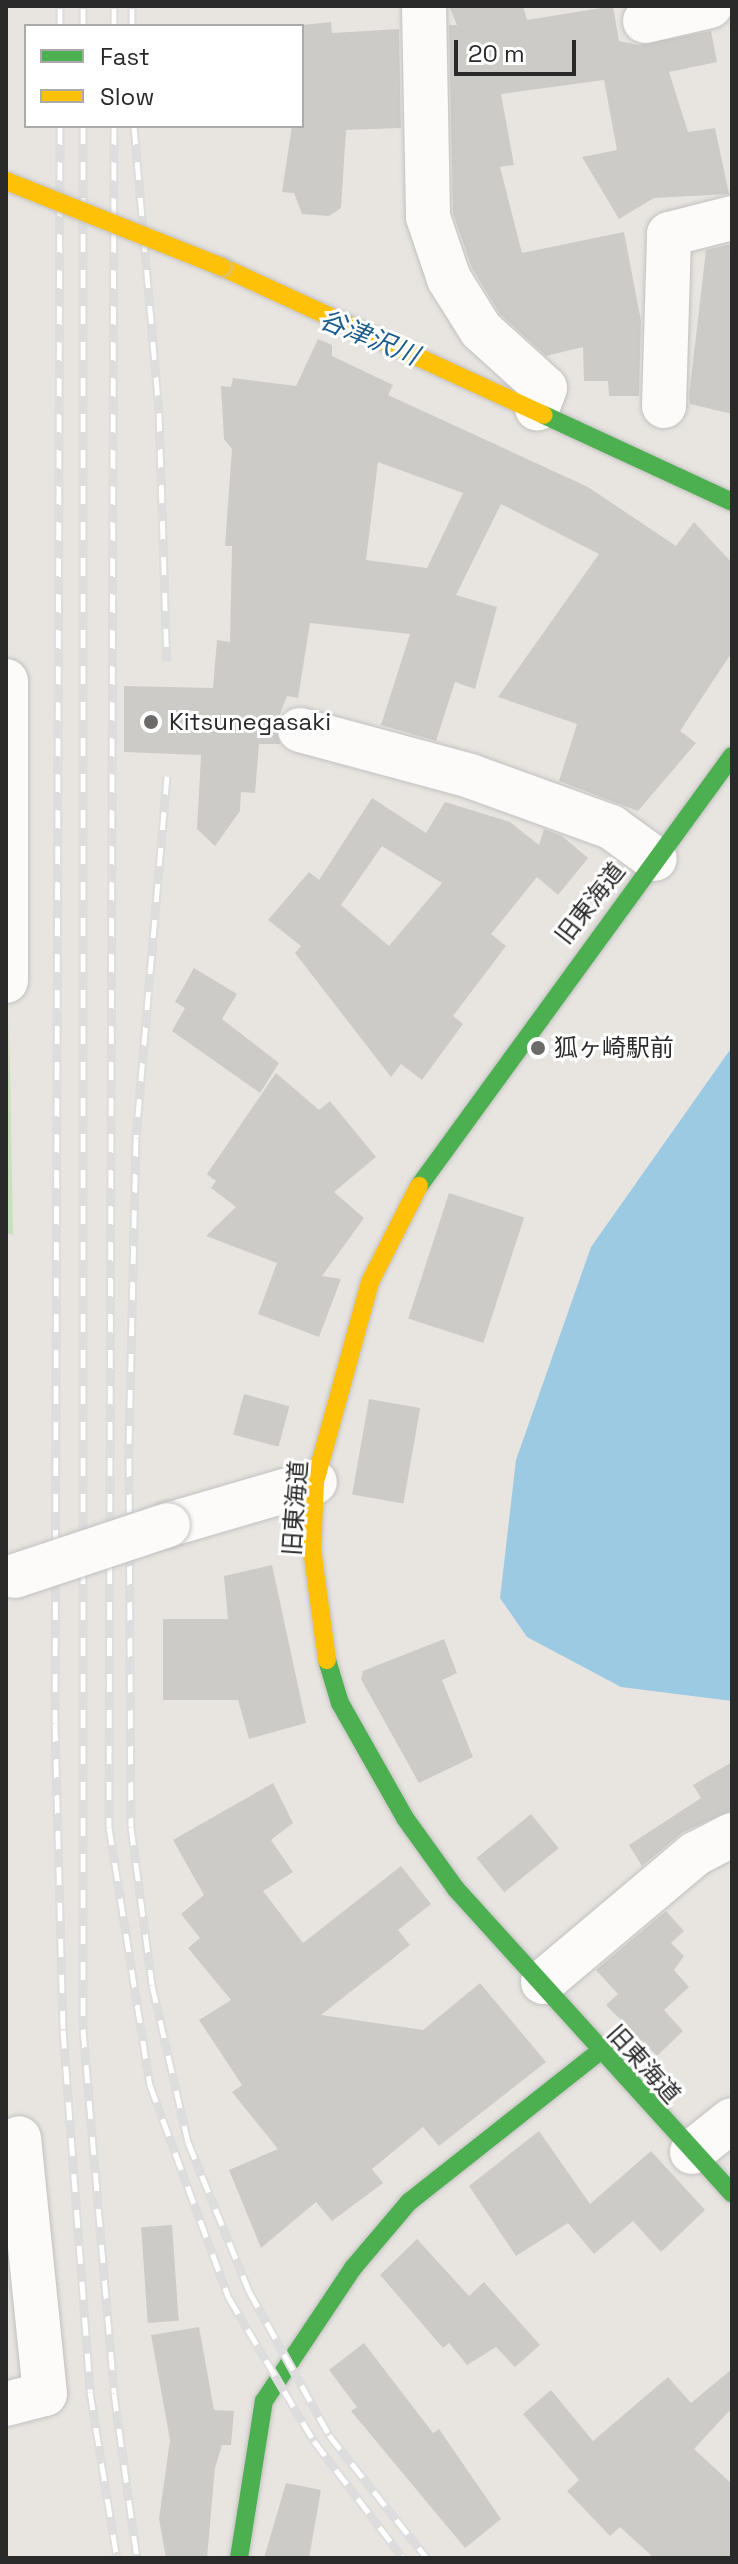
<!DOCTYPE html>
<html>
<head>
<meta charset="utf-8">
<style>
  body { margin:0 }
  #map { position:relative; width:738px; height:2564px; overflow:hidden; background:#e8e5e1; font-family:"Space Grotesk","Noto Sans JP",sans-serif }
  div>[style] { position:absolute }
  .green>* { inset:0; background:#c9e0bd }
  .water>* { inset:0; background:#9ccae2 }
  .building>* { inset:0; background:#cdcbc8; transform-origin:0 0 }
  .roads { filter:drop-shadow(0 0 2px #c2c1c0) drop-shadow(0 0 2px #c2c1c0) }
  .street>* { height:44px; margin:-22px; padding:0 22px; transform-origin:22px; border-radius:22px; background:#fcfbfa }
  .fast>* { height:18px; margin:-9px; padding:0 9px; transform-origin:9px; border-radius:9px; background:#4caf50 }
  .slow>* { height:18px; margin:-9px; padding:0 9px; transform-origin:9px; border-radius:9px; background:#ffc107 }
  .rail>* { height:9px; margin-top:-4.5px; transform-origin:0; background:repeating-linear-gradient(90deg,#fff 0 18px,#ddddde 0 36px); box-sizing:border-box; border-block:2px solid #ddddde }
  .bridges { filter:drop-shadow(0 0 2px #c2c1c0) drop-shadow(0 0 2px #c2c1c0) }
  .street-bridge>* { height:44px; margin:-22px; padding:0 22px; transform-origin:22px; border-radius:22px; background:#fcfbfa }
  .slow-bridge>* { height:18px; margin:-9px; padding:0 9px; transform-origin:9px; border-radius:9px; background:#ffc107 }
  .dots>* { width:22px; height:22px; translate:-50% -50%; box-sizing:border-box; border:4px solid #fff; border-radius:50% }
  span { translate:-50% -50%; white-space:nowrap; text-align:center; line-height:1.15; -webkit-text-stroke:6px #fff; paint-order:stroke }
  .poi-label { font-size:24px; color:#2a2a2a }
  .left { translate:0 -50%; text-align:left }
  .street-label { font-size:24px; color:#2a2a2a }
  .water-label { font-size:26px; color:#1c5d8d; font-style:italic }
  .frame { position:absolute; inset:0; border:8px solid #2a2a2a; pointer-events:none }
  .legend { position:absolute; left:24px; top:24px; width:280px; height:104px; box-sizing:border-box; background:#fff; border:2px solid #aaa; margin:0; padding:10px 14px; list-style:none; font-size:24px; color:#2a2a2a }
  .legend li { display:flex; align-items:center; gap:16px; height:40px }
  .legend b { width:40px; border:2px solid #aaa }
  .scale { position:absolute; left:454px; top:40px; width:122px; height:36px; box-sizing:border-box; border:4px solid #2a2a2a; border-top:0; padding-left:10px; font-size:24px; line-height:28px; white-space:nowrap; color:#2a2a2a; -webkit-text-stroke:6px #fff; paint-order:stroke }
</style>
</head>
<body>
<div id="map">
  <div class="green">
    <div style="clip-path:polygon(9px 1013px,13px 1235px,6px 1233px)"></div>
  </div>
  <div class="water">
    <div style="clip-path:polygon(732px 1047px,732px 1701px,621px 1687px,527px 1637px,500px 1598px,516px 1460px,591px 1247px)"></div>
  </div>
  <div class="building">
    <div style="clip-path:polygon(449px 6px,523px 6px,527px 20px,613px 6px,619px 41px,638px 45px,711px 31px,717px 62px,669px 72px,688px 132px,715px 128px,729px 194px,654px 198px,619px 219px,582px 157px,617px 150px,604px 80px,501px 94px,514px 165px,500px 167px,522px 253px,624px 232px,641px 321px,639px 396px,609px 396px,608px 381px,584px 381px,583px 347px,546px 356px,500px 314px,472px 268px,453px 213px,449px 25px,457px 25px)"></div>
    <div style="clip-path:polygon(331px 22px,332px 33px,399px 29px,401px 128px,346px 130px,341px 208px,329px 216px,302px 214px,294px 193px,282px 192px,292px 126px,302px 126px,302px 25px)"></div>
    <div style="clip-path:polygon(732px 244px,732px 414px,690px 404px,689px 396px,706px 250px)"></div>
    <div style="clip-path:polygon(evenodd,318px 339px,332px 345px,332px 356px,393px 385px,388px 395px,588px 487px,676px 546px,694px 522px,732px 563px,732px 652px,680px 731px,696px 743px,638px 811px,559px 781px,577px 724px,498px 697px,599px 554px,501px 504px,456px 595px,497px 607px,475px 689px,455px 682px,436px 741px,381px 725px,410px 634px,310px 623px,298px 698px,287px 696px,276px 724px,280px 744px,259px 744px,255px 793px,241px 792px,240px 811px,215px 846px,197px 829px,201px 755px,124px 752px,124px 686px,213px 688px,217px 640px,230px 642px,232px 546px,225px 546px,232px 449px,224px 439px,221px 386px,231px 387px,233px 378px,296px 386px,318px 339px,378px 462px,463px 493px,427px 568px,366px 560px,378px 462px)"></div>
    <div style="clip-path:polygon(evenodd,372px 798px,426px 833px,445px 802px,510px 822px,539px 845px,544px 829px,562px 836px,588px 858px,558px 895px,537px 877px,491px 934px,506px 946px,453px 1016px,463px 1024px,422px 1080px,401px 1064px,391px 1077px,295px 953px,301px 946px,268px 920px,309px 872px,319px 880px,372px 798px,382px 846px,442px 883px,389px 946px,341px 905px,382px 846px)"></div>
    <div style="clip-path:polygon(194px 968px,237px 994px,222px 1019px,279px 1063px,260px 1093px,172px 1031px,185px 1008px,175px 1002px)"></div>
    <div style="clip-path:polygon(276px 1073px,319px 1110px,330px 1101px,376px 1157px,334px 1192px,364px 1218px,322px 1276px,341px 1279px,319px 1337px,258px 1314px,277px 1263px,206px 1236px,236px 1207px,211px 1188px,216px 1181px,207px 1174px)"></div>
    <div style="left:449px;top:1193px;width:79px;height:132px;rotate:18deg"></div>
    <div style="left:244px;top:1394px;width:47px;height:42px;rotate:15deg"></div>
    <div style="left:369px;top:1399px;width:52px;height:97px;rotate:10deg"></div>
    <div style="clip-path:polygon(272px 1565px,306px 1723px,249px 1739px,238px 1700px,163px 1700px,163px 1619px,228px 1619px,224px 1576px)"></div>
    <div style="clip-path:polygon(444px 1639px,457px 1673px,442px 1680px,473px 1757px,419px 1783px,361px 1679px,363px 1671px)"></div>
    <div style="clip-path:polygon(732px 1762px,732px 1810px,683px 1832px,642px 1866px,629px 1845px,701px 1798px,693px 1785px)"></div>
    <div style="clip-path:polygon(273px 1783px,293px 1823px,271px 1840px,293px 1872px,263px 1891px,303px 1943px,401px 1866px,431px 1904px,398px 1930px,410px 1945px,321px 2015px,423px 2030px,480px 1983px,546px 2062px,439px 2146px,423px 2127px,372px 2169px,383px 2183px,332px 2221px,316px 2202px,261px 2248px,229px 2170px,278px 2149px,232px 2092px,242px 2085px,199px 2020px,231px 2000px,188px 1948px,200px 1938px,181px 1914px,204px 1895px,173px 1840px)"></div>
    <div style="left:531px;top:1814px;width:44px;height:70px;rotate:51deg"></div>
    <div style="clip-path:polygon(666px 1911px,684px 1931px,671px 1943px,684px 1956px,674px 1970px,689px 1987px,664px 2010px,683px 2031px,657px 2056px,606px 2005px,618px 1994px,596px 1970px)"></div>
    <div style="clip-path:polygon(539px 2131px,590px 2204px,651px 2151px,705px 2210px,661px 2252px,633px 2221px,594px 2254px,568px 2223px,516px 2256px,469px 2186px)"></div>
    <div style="left:172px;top:2225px;width:96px;height:31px;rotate:86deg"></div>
    <div style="clip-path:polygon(417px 2239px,469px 2296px,484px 2282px,540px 2345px,515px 2367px,496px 2347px,467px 2365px,449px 2343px,443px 2348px,380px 2275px)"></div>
    <div style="clip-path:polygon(199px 2327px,214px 2410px,234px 2411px,231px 2445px,222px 2445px,215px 2468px,207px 2558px,166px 2558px,159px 2519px,170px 2440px,151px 2335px)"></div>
    <div style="clip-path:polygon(364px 2343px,433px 2433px,439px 2429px,501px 2519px,465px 2548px,351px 2411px,357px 2407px,329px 2370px)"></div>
    <div style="clip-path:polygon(732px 2369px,732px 2408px,694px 2449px,732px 2484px,732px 2558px,654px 2558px,620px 2527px,610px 2536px,567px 2491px,579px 2480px,523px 2414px,551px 2390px,593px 2441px,668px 2377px,691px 2403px)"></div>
    <div style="clip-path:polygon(286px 2483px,321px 2490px,309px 2558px,264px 2558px)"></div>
  </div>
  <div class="roads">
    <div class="street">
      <div style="left:424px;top:6px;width:211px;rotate:88.9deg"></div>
      <div style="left:428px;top:217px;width:65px;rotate:71.3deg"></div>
      <div style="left:449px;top:279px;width:60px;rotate:57.9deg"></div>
      <div style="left:481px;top:330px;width:86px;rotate:42.2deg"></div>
      <div style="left:545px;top:388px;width:22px;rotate:111deg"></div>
      <div style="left:645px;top:21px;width:67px;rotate:-13deg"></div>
      <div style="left:664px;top:406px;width:172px;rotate:-88.3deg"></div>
      <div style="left:669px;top:234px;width:65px;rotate:-14.3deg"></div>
      <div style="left:6px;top:681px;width:300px;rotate:90deg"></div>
      <div style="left:300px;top:730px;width:176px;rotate:15.1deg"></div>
      <div style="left:470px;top:776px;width:150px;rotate:19.9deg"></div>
      <div style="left:611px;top:827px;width:54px;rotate:36deg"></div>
      <div style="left:168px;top:1525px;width:153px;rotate:-16.3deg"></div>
      <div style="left:543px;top:1982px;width:199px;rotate:-40.1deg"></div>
      <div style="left:695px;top:1854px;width:42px;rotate:-27.2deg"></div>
      <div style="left:692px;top:2152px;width:51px;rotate:-38.7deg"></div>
      <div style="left:6px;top:2404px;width:40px;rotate:-14.4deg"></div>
      <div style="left:45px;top:2394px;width:257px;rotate:-95.8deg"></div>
    </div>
    <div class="fast">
      <div style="left:544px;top:415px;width:207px;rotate:24.8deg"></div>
      <div style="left:419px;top:1186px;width:532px;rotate:-53.95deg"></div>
      <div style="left:327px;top:1660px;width:45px;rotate:73.2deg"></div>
      <div style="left:340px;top:1703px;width:132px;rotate:60.5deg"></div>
      <div style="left:405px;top:1818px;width:87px;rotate:54.3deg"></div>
      <div style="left:456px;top:1889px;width:411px;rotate:47.8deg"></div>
      <div style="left:239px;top:2558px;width:159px;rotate:-81deg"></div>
      <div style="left:264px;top:2401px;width:160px;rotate:-56.2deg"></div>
      <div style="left:353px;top:2268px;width:87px;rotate:-49.7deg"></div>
      <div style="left:409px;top:2202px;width:242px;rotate:-38.3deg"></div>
    </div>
    <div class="slow">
      <div style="left:222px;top:267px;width:354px;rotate:24.7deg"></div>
      <div style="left:327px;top:1660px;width:112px;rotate:-97.7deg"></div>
      <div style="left:312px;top:1549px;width:67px;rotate:-87.4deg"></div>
      <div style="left:315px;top:1482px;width:207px;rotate:-74.6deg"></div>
      <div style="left:370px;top:1282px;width:108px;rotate:-63deg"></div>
    </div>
  </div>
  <div class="rail">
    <div style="left:60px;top:26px;width:20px;rotate:-90deg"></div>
    <div style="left:83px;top:26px;width:20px;rotate:-90deg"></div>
    <div style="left:114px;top:26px;width:20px;rotate:-90deg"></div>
    <div style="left:132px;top:26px;width:20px;rotate:-90deg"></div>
    <div style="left:60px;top:126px;width:1597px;rotate:90.18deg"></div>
    <div style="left:55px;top:1723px;width:307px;rotate:88.5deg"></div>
    <div style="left:63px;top:2030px;width:363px;rotate:85.7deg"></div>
    <div style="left:90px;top:2392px;width:168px;rotate:80.8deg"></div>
    <div style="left:83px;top:126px;width:1903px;rotate:90deg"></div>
    <div style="left:83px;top:2029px;width:365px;rotate:85.1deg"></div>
    <div style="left:114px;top:2393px;width:167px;rotate:82.1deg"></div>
    <div style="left:114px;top:126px;width:1701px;rotate:90.17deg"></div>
    <div style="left:109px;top:1827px;width:261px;rotate:81deg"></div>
    <div style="left:150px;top:2085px;width:227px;rotate:69.7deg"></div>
    <div style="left:229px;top:2298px;width:166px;rotate:59.3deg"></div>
    <div style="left:314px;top:2441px;width:147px;rotate:52.7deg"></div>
    <div style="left:134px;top:126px;width:288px;rotate:85deg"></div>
    <div style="left:159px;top:413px;width:248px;rotate:88.2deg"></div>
    <div style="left:167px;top:776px;width:363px;rotate:94.9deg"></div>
    <div style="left:136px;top:1138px;width:320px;rotate:91.3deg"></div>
    <div style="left:129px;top:1458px;width:369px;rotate:89.7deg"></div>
    <div style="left:131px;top:1827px;width:159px;rotate:82.4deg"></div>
    <div style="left:152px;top:1985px;width:161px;rotate:77.1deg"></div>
    <div style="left:188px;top:2142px;width:161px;rotate:67.7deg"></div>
    <div style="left:249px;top:2291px;width:165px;rotate:60.9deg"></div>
    <div style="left:329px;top:2435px;width:157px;rotate:51.5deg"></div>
  </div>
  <div class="bridges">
    <div class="street-bridge">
      <div style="left:15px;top:1576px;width:161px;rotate:-18.4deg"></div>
    </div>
    <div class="slow-bridge">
      <div style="left:6px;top:181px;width:232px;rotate:21.7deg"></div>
    </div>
  </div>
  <div class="dots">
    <div style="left:151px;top:722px;background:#6c6b6a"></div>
    <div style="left:538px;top:1048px;background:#6c6b6a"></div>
  </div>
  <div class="poi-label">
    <span class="left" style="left:169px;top:722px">Kitsunegasaki</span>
    <span class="left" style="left:554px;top:1048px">狐ヶ崎駅前</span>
  </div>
  <div class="street-label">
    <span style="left:590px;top:903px;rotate:-52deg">旧東海道</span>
    <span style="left:295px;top:1508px;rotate:-86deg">旧東海道</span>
    <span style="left:644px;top:2064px;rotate:48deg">旧東海道</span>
  </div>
  <div class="water-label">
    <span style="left:369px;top:338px;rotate:22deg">谷津沢川</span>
  </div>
  <div class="frame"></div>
  <ul class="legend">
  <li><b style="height:10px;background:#4caf50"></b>Fast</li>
  <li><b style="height:10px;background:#ffc107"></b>Slow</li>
  </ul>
  <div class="scale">20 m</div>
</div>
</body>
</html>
